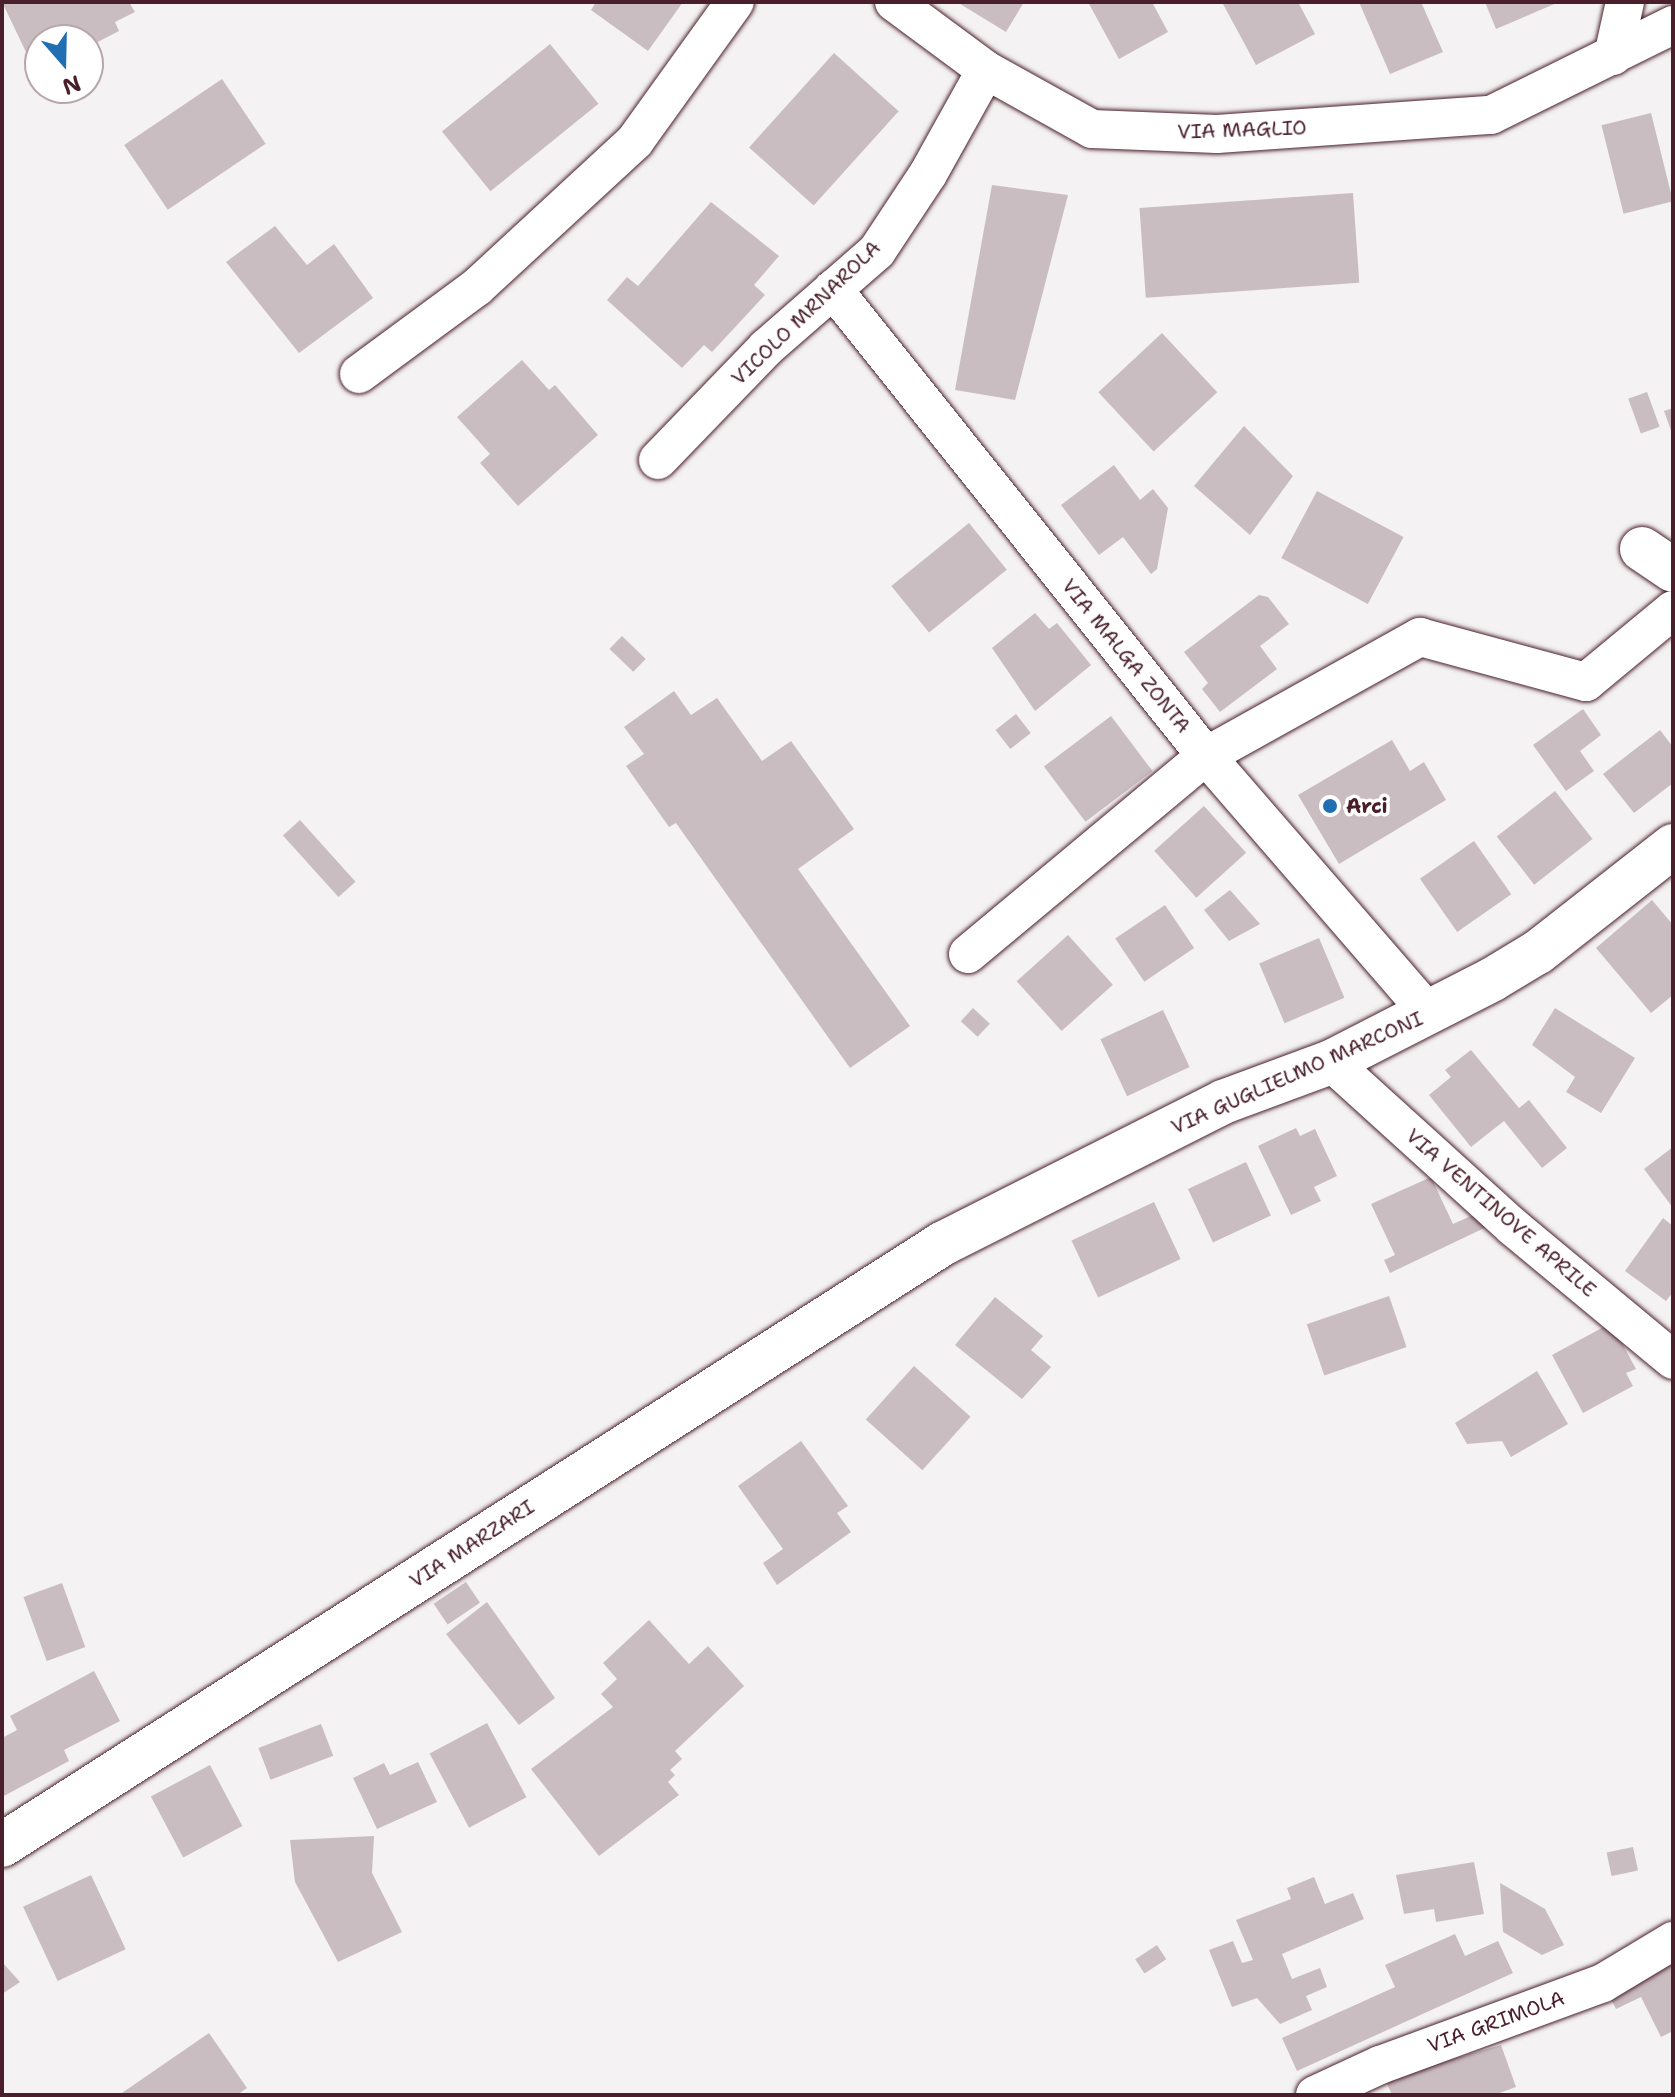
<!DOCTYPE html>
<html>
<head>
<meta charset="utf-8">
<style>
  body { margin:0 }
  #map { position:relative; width:1675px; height:2097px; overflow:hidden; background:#f4f2f2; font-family:"Shantell Sans",sans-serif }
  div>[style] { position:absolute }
  .building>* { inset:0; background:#cabdc1; transform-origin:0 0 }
  .roads { filter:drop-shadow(0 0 2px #4a1f2b) drop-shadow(0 0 2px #4a1f2b) }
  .street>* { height:38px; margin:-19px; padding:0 19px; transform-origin:19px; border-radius:19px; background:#fff }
  .secondary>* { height:44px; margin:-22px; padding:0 22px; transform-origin:22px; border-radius:22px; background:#fff }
  .dots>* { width:22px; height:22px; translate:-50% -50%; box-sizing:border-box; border:4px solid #fff; border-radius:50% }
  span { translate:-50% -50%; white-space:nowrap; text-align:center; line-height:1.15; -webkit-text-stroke:7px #fff; paint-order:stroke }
  .street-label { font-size:20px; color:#4a1f2b }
  .poi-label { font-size:20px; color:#4a1f2b; font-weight:700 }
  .left { translate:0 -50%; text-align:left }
  .frame { position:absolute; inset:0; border:4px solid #4a1f2b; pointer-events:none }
  .north { position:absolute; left:24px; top:24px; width:80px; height:80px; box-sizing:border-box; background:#fff; border:2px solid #b7a5aa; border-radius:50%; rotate:160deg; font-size:22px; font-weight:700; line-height:32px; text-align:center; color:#4a1f2b }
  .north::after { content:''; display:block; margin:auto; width:28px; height:36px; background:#1f6fb2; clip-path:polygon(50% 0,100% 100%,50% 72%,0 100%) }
</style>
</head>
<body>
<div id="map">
  <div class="building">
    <div style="clip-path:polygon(2px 2px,129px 2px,135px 12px,115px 22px,119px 31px,88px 47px,88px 40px,40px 40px,36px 73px)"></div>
    <div style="clip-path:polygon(596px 2px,683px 2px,648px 51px,591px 10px)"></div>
    <div style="clip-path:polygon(957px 2px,1024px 2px,1006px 32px)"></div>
    <div style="clip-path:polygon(1088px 2px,1152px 2px,1168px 32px,1119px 59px)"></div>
    <div style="clip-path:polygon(1298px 2px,1315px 34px,1256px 65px,1223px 4px)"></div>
    <div style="clip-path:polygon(1359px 2px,1421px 2px,1443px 52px,1390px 74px)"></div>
    <div style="clip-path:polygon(1485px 2px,1559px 2px,1496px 29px)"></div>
    <div style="left:550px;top:44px;width:77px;height:139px;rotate:51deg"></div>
    <div style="left:834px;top:53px;width:87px;height:127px;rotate:42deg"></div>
    <div style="left:222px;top:79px;width:78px;height:118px;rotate:56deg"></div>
    <div style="left:1651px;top:113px;width:91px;height:51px;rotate:76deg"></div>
    <div style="clip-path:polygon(992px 185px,1068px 195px,1015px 400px,955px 390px)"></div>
    <div style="left:1353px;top:193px;width:90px;height:214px;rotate:86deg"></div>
    <div style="clip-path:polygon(711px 202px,779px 256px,754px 285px,765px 295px,712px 352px,704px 345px,682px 368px,607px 300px,627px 277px,638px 286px)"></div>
    <div style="clip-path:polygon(275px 226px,307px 265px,334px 244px,373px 298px,299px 353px,226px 262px)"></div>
    <div style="left:1162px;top:333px;width:81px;height:87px;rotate:47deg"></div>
    <div style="clip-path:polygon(522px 360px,549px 390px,555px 385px,598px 435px,518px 506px,480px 463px,490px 454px,457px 417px)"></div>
    <div style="left:1647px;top:392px;width:37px;height:20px;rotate:70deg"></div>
    <div style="clip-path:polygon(1673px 408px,1673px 436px,1664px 411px)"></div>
    <div style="clip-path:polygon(1244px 426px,1293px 476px,1250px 535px,1194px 486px)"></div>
    <div style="clip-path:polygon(1114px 465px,1140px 500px,1153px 489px,1168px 508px,1157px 569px,1151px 574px,1123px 537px,1099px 555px,1061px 505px)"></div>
    <div style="left:1317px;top:491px;width:98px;height:76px;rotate:28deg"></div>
    <div style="left:969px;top:523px;width:60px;height:100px;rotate:51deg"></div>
    <div style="clip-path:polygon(1259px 595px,1268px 597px,1289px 624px,1260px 646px,1277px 669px,1220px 712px,1202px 689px,1208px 683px,1184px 652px)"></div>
    <div style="clip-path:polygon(1035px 613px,1049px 629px,1057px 623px,1091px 665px,1035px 711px,992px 648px)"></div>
    <div style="left:622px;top:636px;width:33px;height:18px;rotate:44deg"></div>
    <div style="clip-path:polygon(674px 691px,691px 715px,717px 698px,762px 761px,791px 741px,854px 829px,798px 869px,910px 1026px,850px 1068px,676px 823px,669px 827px,626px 766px,644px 754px,624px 727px)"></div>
    <div style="clip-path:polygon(1583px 709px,1601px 735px,1580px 751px,1594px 771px,1566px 791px,1533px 745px)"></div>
    <div style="left:1016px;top:714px;width:24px;height:26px;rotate:52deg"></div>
    <div style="left:1111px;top:716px;width:69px;height:84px;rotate:53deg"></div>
    <div style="clip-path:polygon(1660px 730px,1673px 747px,1673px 783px,1634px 813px,1603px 774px)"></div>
    <div style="clip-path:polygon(1392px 740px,1410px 771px,1424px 762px,1446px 800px,1339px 864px,1298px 795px)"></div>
    <div style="left:1555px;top:791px;width:61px;height:74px;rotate:52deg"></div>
    <div style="left:1204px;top:806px;width:63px;height:67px;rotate:48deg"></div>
    <div style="left:300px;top:820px;width:83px;height:23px;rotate:48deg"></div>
    <div style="left:1474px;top:841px;width:65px;height:66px;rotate:55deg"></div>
    <div style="clip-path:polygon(1230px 890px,1260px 924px,1229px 941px,1204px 910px)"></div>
    <div style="clip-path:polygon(1652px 900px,1673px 925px,1673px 995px,1651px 1013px,1596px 948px)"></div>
    <div style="left:1165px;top:905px;width:52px;height:60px;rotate:56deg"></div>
    <div style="left:1068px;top:935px;width:67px;height:69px;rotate:48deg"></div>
    <div style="left:1319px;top:938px;width:65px;height:65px;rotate:67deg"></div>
    <div style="left:973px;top:1008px;width:23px;height:18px;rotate:43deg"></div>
    <div style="clip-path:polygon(1555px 1008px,1635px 1058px,1601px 1113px,1566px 1092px,1575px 1077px,1532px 1045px)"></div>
    <div style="left:1163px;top:1010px;width:63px;height:69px;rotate:65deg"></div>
    <div style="clip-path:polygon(1471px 1050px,1519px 1108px,1529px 1100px,1567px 1148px,1542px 1168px,1504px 1121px,1471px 1147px,1429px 1095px,1451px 1077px,1445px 1070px)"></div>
    <div style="clip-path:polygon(1296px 1128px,1300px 1136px,1315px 1129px,1337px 1176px,1314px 1187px,1321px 1201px,1291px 1215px,1258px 1146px)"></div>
    <div style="clip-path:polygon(1673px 1147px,1673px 1208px,1644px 1169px)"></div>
    <div style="left:1246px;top:1162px;width:59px;height:64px;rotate:65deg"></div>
    <div style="clip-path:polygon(1431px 1177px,1453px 1224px,1484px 1210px,1497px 1222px,1390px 1273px,1384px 1260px,1395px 1255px,1371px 1204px)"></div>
    <div style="left:1154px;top:1202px;width:63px;height:91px;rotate:65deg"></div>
    <div style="clip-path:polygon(1663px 1218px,1673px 1226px,1673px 1292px,1666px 1301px,1625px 1271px)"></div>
    <div style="left:1389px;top:1296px;width:54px;height:87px;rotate:71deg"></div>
    <div style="clip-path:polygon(995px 1297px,1043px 1336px,1031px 1350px,1051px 1367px,1022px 1399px,955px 1345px)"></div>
    <div style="clip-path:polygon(1611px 1323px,1636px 1369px,1626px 1373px,1633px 1386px,1583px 1413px,1552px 1355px)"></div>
    <div style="left:914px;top:1366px;width:76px;height:72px;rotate:42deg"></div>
    <div style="clip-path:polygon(1537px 1371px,1568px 1424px,1511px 1457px,1502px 1441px,1467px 1444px,1455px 1423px)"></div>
    <div style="clip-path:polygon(801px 1441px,848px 1506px,837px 1513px,851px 1532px,777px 1585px,763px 1563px,783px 1549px,738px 1486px)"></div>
    <div style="left:466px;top:1582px;width:25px;height:39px;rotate:56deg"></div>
    <div style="left:62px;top:1583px;width:68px;height:41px;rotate:70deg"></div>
    <div style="clip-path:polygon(487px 1602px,555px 1698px,519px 1725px,446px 1634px)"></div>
    <div style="clip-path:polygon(649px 1620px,689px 1664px,708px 1646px,744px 1686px,675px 1751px,682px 1759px,670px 1770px,675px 1775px,668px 1782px,679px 1795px,599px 1856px,531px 1769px,613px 1707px,601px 1694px,617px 1679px,603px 1663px)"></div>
    <div style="clip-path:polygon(94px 1671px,120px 1721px,64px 1750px,69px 1761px,2px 1797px,2px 1738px,17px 1730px,10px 1716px)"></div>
    <div style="left:487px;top:1723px;width:84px;height:65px;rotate:62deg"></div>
    <div style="left:321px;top:1724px;width:34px;height:67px;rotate:69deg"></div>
    <div style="clip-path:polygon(418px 1762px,437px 1802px,377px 1829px,353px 1778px,384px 1763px,390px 1775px)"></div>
    <div style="left:210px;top:1765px;width:69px;height:67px;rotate:62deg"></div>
    <div style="clip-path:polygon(374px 1836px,372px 1873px,402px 1932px,338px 1962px,295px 1882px,290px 1840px)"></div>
    <div style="left:1633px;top:1847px;width:24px;height:27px;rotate:78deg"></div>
    <div style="clip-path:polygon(1474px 1862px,1484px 1914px,1436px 1922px,1434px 1909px,1404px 1914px,1396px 1875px)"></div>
    <div style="left:91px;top:1875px;width:82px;height:75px;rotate:65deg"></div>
    <div style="clip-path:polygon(1314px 1877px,1325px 1904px,1353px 1893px,1364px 1919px,1282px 1954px,1292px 1979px,1320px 1968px,1327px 1987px,1306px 1996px,1312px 2010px,1280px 2024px,1257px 1998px,1232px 2007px,1209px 1950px,1233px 1941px,1242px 1963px,1253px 1960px,1236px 1920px,1291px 1899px,1287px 1888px)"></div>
    <div style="clip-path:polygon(1500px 1883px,1545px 1909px,1564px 1945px,1542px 1955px,1503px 1932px)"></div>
    <div style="clip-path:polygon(1455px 1934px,1465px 1956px,1498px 1941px,1513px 1973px,1297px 2071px,1282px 2038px,1395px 1987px,1385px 1965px)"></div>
    <div style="left:1157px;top:1945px;width:17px;height:26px;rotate:57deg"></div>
    <div style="clip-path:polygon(2px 1962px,20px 1982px,2px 1994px)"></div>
    <div style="clip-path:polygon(1673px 1963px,1673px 2031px,1661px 2037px,1641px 1997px,1616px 2009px,1603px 1983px)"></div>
    <div style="clip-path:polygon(209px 2033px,247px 2088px,237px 2095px,119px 2095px)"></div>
    <div style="clip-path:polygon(1501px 2045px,1516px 2087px,1494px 2095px,1392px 2095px,1385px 2079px)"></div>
  </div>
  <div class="roads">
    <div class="street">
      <div style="left:894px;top:2px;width:114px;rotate:36.5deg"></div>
      <div style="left:986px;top:70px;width:121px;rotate:29.1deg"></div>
      <div style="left:1092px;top:129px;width:125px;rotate:2.3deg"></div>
      <div style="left:1217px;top:134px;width:275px;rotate:-4deg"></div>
      <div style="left:1491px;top:115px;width:203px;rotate:-26.3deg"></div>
      <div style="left:1613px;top:56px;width:55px;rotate:-77.5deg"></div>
      <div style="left:833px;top:289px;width:598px;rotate:51.39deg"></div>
      <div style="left:1206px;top:756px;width:340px;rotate:49.1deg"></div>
      <div style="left:359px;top:374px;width:147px;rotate:-36.4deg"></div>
      <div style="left:477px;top:287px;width:215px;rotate:-42.7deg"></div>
      <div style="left:635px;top:141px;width:171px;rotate:-54.3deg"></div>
      <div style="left:658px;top:460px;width:156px;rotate:-46deg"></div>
      <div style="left:766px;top:348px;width:147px;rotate:-41.1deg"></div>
      <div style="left:877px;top:251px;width:92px;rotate:-56.5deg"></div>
      <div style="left:928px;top:174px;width:119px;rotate:-60.9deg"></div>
      <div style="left:968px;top:954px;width:310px;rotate:-39.8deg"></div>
      <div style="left:1206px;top:756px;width:245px;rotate:-29.1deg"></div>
      <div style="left:1420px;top:637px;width:172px;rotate:15.2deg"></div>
      <div style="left:1586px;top:682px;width:113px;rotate:-39.6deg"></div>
      <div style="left:1331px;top:1062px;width:246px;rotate:42.2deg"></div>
      <div style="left:1513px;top:1227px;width:208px;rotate:39.7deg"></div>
      <div style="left:1315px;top:2095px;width:72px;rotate:-24.8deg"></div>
      <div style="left:1380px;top:2065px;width:238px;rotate:-20.2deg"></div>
      <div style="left:1603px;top:1983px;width:82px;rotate:-31deg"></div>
    </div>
    <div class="secondary">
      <div style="left:1642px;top:549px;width:37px;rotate:34deg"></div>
      <div style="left:2px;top:1845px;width:1116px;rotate:-32.59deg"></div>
      <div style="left:942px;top:1244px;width:315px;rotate:-26.8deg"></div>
      <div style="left:1223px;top:1102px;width:115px;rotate:-20.3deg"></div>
      <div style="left:1331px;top:1062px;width:182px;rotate:-27.1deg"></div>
      <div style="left:1493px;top:979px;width:52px;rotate:-31deg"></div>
      <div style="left:1538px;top:952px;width:172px;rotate:-38.1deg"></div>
    </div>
  </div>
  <div class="dots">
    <div style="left:1330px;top:806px;background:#1f6fb2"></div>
  </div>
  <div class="street-label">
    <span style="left:1242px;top:130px;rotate:-2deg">VIA MAGLIO</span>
    <span style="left:806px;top:313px;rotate:-44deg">VICOLO MRNAROLA</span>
    <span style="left:1126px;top:656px;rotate:51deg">VIA MALGA ZONTA</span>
    <span style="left:1297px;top:1073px;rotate:-24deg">VIA GUGLIELMO MARCONI</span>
    <span style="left:1501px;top:1213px;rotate:41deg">VIA VENTINOVE APRILE</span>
    <span style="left:472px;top:1544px;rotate:-33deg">VIA MARZARI</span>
    <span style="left:1496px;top:2022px;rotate:-20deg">VIA GRIMOLA</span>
  </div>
  <div class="poi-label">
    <span class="left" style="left:1346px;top:806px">Arci</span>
  </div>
  <div class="frame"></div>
  <div class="north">N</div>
</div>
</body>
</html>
